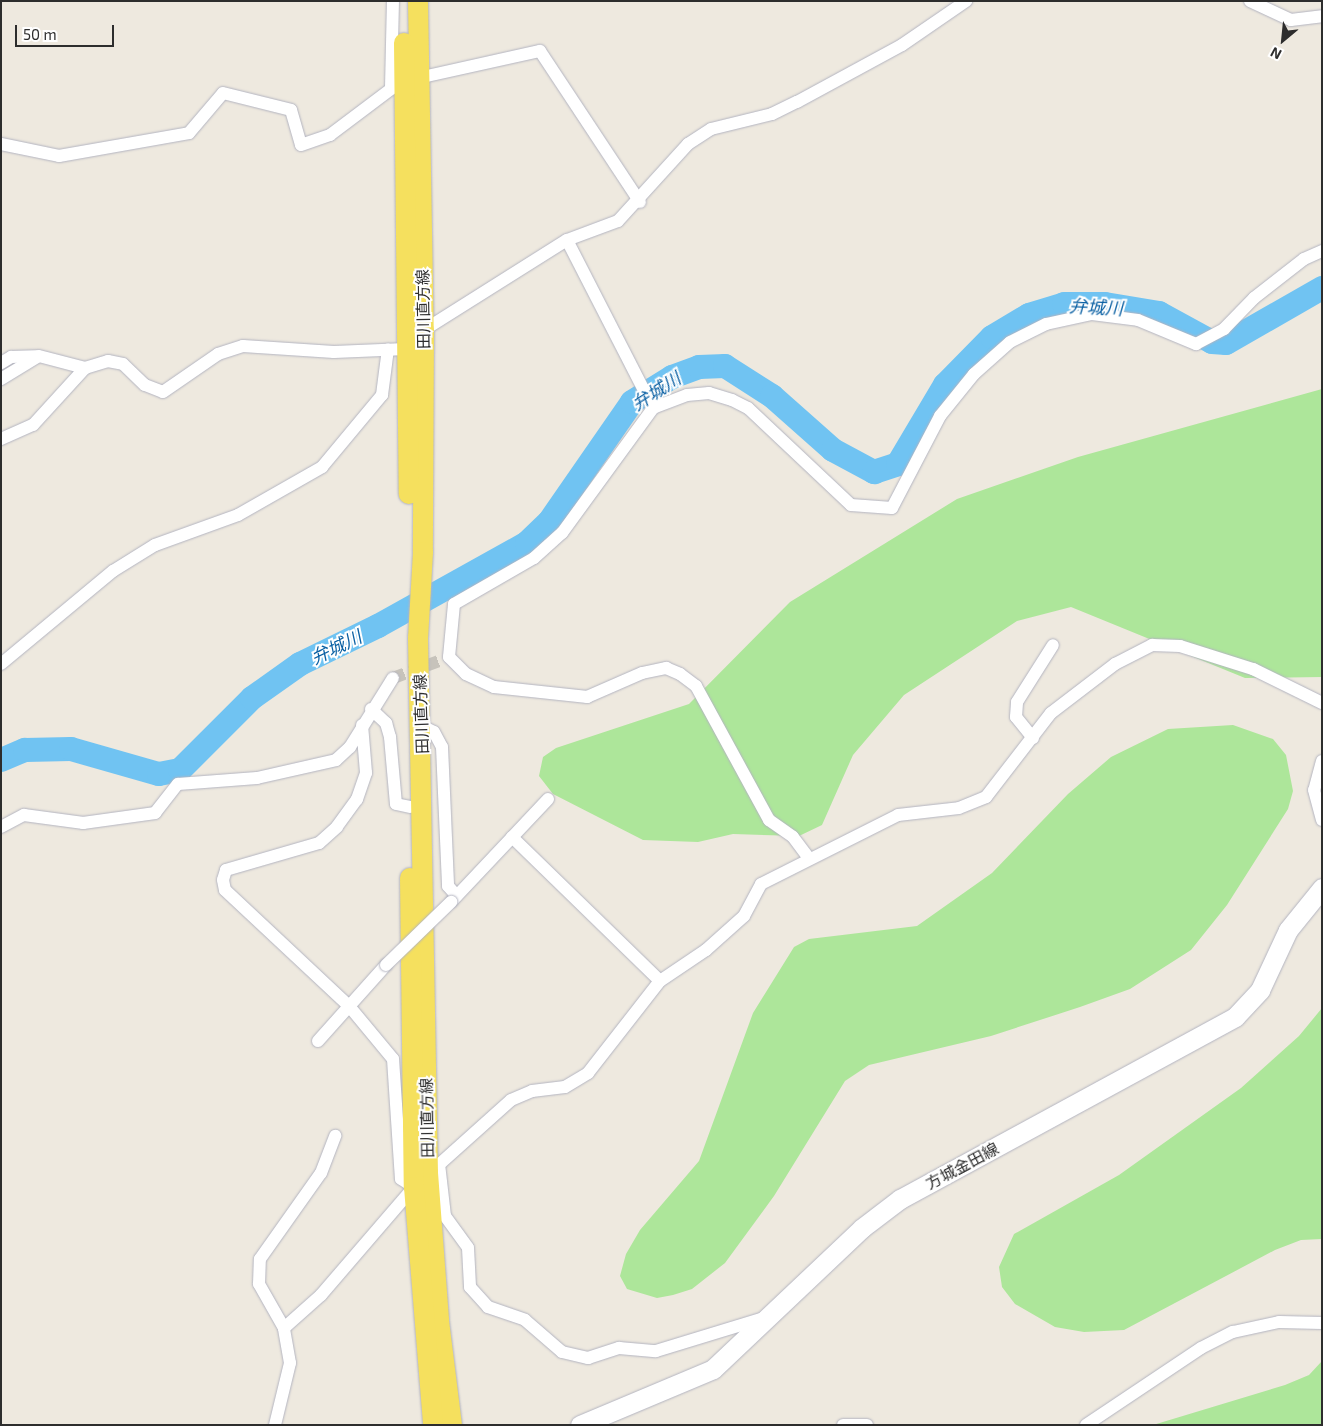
<!DOCTYPE html>
<html>
<head>
<meta charset="utf-8">
<style>
  body { margin:0 }
  #map { position:relative; width:1323px; height:1426px; overflow:hidden; background:#eee9df; font-family:"Exo 2","Noto Sans JP",sans-serif }
  div>[style] { position:absolute }
  .green>* { inset:0; background:#ade69a }
  .river>* { height:24px; margin:-12px; padding:0 12px; transform-origin:12px; border-radius:12px; background:#70c3f2 }
  .minor-tunnel>* { height:12px; margin-top:-6px; transform-origin:0; background:repeating-linear-gradient(90deg,#c7c3bb 0 12px,transparent 0 18px) }
  .roads { filter:drop-shadow(0 0 1px #b3b4c0) drop-shadow(0 0 1px #b3b4c0) }
  .minor>* { height:12px; margin:-6px; padding:0 6px; transform-origin:6px; border-radius:6px; background:#fff }
  .secondary>* { height:19px; margin:-9.5px; padding:0 9.5px; transform-origin:9.5px; border-radius:9.5px; background:#fff }
  .primary>* { height:20px; margin:-10px; padding:0 10px; transform-origin:10px; border-radius:10px; background:#f5e05e }
  .bridges { filter:drop-shadow(0 0 1px #b3b4c0) drop-shadow(0 0 1px #b3b4c0) }
  .minor-bridge>* { height:12px; margin:-6px; padding:0 6px; transform-origin:6px; border-radius:6px; background:#fff }
  span { translate:-50% -50%; white-space:nowrap; text-align:center; line-height:1.15; -webkit-text-stroke:4px #fff; paint-order:stroke }
  .street-label { font-size:16px; color:#2d2d2d }
  .water-label { font-size:18px; color:#0a60a3; font-style:italic }
  .frame { position:absolute; inset:0; border:2px solid #2d2d2d; pointer-events:none }
  .north { position:absolute; left:1258px; top:15px; width:50px; height:50px; -webkit-text-stroke:4px #fff; paint-order:stroke; rotate:208deg; font-size:14px; font-weight:700; line-height:20px; text-align:center; color:#2d2d2d }
  .north::after { content:''; display:block; margin:auto; width:18px; height:22px; background:#2d2d2d; clip-path:polygon(50% 0,100% 100%,50% 72%,0 100%) }
  .scale { position:absolute; left:15px; top:25px; width:99px; height:22px; box-sizing:border-box; border:2px solid #2d2d2d; border-top:0; padding-left:6px; font-size:15px; line-height:18px; white-space:nowrap; color:#2d2d2d; -webkit-text-stroke:4px #fff; paint-order:stroke }
</style>
</head>
<body>
<div id="map">
  <div class="green">
    <div style="clip-path:polygon(1322px 389px,1322px 677px,1245px 678px,1071px 607px,1017px 621px,904px 695px,853px 755px,822px 825px,799px 836px,733px 834px,698px 842px,643px 840px,553px 794px,539px 776px,543px 757px,556px 748px,689px 704px,790px 602px,957px 499px,1078px 457px)"></div>
    <div style="clip-path:polygon(1233px 725px,1273px 739px,1286px 755px,1293px 791px,1288px 809px,1227px 905px,1191px 950px,1130px 989px,1080px 1007px,991px 1036px,869px 1065px,845px 1081px,774px 1196px,725px 1263px,692px 1289px,673px 1295px,657px 1298px,627px 1289px,620px 1276px,626px 1254px,640px 1230px,699px 1161px,753px 1013px,794px 947px,809px 939px,917px 926px,992px 873px,1068px 794px,1111px 757px,1168px 729px)"></div>
    <div style="clip-path:polygon(1322px 1008px,1322px 1239px,1301px 1240px,1275px 1250px,1124px 1330px,1084px 1332px,1055px 1327px,1015px 1304px,1002px 1287px,999px 1267px,1014px 1234px,1119px 1175px,1241px 1088px,1299px 1036px)"></div>
    <div style="clip-path:polygon(1322px 1361px,1322px 1425px,1153px 1425px,1285px 1385px,1309px 1375px)"></div>
  </div>
  <div class="river">
    <div style="left:1px;top:760px;width:26px;rotate:-23deg"></div>
    <div style="left:25px;top:750px;width:46px;rotate:-1.2deg"></div>
    <div style="left:71px;top:749px;width:91px;rotate:15.9deg"></div>
    <div style="left:159px;top:774px;width:21px;rotate:-11deg"></div>
    <div style="left:180px;top:770px;width:102px;rotate:-45deg"></div>
    <div style="left:252px;top:698px;width:59px;rotate:-35.3deg"></div>
    <div style="left:300px;top:664px;width:87px;rotate:-26deg"></div>
    <div style="left:378px;top:626px;width:171px;rotate:-29.1deg"></div>
    <div style="left:527px;top:543px;width:30px;rotate:-44deg"></div>
    <div style="left:549px;top:522px;width:146px;rotate:-55.3deg"></div>
    <div style="left:632px;top:402px;width:47px;rotate:-32deg"></div>
    <div style="left:672px;top:377px;width:29px;rotate:-20deg"></div>
    <div style="left:699px;top:367px;width:26px;rotate:-2deg"></div>
    <div style="left:725px;top:366px;width:56px;rotate:32.6deg"></div>
    <div style="left:772px;top:396px;width:81px;rotate:41.5deg"></div>
    <div style="left:833px;top:450px;width:47px;rotate:28.2deg"></div>
    <div style="left:874px;top:472px;width:25px;rotate:-18deg"></div>
    <div style="left:898px;top:464px;width:92px;rotate:-59.3deg"></div>
    <div style="left:945px;top:385px;width:67px;rotate:-45.6deg"></div>
    <div style="left:992px;top:337px;width:43px;rotate:-30.7deg"></div>
    <div style="left:1029px;top:315px;width:37px;rotate:-17deg"></div>
    <div style="left:1064px;top:304px;width:41px"></div>
    <div style="left:1105px;top:304px;width:55px;rotate:9.5deg"></div>
    <div style="left:1159px;top:313px;width:60px;rotate:28.7deg"></div>
    <div style="left:1212px;top:342px;width:14px;rotate:4deg"></div>
    <div style="left:1226px;top:343px;width:111px;rotate:-29.8deg"></div>
  </div>
  <div class="minor-tunnel">
    <div style="left:393px;top:678px;width:49px;rotate:-20.3deg"></div>
  </div>
  <div class="roads">
    <div class="minor">
      <div style="left:1250px;top:1px;width:45px;rotate:24.9deg"></div>
      <div style="left:1291px;top:20px;width:31px;rotate:-7deg"></div>
      <div style="left:418px;top:78px;width:125px;rotate:-12.5deg"></div>
      <div style="left:540px;top:51px;width:181px;rotate:56.5deg"></div>
      <div style="left:391px;top:88px;width:87px;rotate:-88.7deg"></div>
      <div style="left:1px;top:144px;width:59px;rotate:11.7deg"></div>
      <div style="left:59px;top:156px;width:132px;rotate:-10deg"></div>
      <div style="left:189px;top:133px;width:52px;rotate:-49.6deg"></div>
      <div style="left:223px;top:93px;width:70px;rotate:14deg"></div>
      <div style="left:291px;top:110px;width:36px;rotate:74deg"></div>
      <div style="left:301px;top:145px;width:31px;rotate:-19deg"></div>
      <div style="left:330px;top:135px;width:91px;rotate:-37deg"></div>
      <div style="left:567px;top:240px;width:189px;rotate:62.9deg"></div>
      <div style="left:1px;top:363px;width:12px;rotate:-31deg"></div>
      <div style="left:11px;top:357px;width:25px;rotate:-2deg"></div>
      <div style="left:1px;top:379px;width:44px;rotate:-31.2deg"></div>
      <div style="left:39px;top:356px;width:48px;rotate:14.6deg"></div>
      <div style="left:85px;top:368px;width:24px;rotate:-17deg"></div>
      <div style="left:108px;top:361px;width:15px;rotate:11deg"></div>
      <div style="left:123px;top:364px;width:30px;rotate:44deg"></div>
      <div style="left:145px;top:385px;width:19px;rotate:21deg"></div>
      <div style="left:163px;top:392px;width:67px;rotate:-34.6deg"></div>
      <div style="left:218px;top:354px;width:26px;rotate:-18deg"></div>
      <div style="left:243px;top:346px;width:91px;rotate:3.8deg"></div>
      <div style="left:334px;top:352px;width:72px;rotate:-2.4deg"></div>
      <div style="left:406px;top:349px;width:26px;rotate:-47deg"></div>
      <div style="left:424px;top:330px;width:169px;rotate:-32.2deg"></div>
      <div style="left:567px;top:240px;width:54px;rotate:-20.4deg"></div>
      <div style="left:618px;top:221px;width:104px;rotate:-47.7deg"></div>
      <div style="left:688px;top:144px;width:27px;rotate:-33deg"></div>
      <div style="left:711px;top:129px;width:63px;rotate:-13.8deg"></div>
      <div style="left:772px;top:114px;width:28px;rotate:-26deg"></div>
      <div style="left:797px;top:102px;width:119px;rotate:-28.5deg"></div>
      <div style="left:902px;top:45px;width:78px;rotate:-34.5deg"></div>
      <div style="left:1px;top:439px;width:35px;rotate:-24deg"></div>
      <div style="left:33px;top:425px;width:77px;rotate:-47.6deg"></div>
      <div style="left:449px;top:657px;width:53px;rotate:-84.6deg"></div>
      <div style="left:454px;top:604px;width:92px;rotate:-29.9deg"></div>
      <div style="left:534px;top:558px;width:38px;rotate:-42deg"></div>
      <div style="left:562px;top:533px;width:155px;rotate:-53.9deg"></div>
      <div style="left:653px;top:408px;width:36px;rotate:-21deg"></div>
      <div style="left:687px;top:395px;width:22px;rotate:-5deg"></div>
      <div style="left:709px;top:393px;width:24px;rotate:17deg"></div>
      <div style="left:732px;top:400px;width:18px;rotate:27deg"></div>
      <div style="left:748px;top:408px;width:141px;rotate:43.3deg"></div>
      <div style="left:851px;top:505px;width:41px;rotate:4.2deg"></div>
      <div style="left:892px;top:508px;width:104px;rotate:-62.4deg"></div>
      <div style="left:940px;top:416px;width:54px;rotate:-51deg"></div>
      <div style="left:974px;top:374px;width:48px;rotate:-41.6deg"></div>
      <div style="left:1010px;top:342px;width:40px;rotate:-26.6deg"></div>
      <div style="left:1046px;top:324px;width:47px;rotate:-12.3deg"></div>
      <div style="left:1092px;top:314px;width:46px;rotate:7.4deg"></div>
      <div style="left:1138px;top:320px;width:63px;rotate:22.5deg"></div>
      <div style="left:1196px;top:344px;width:32px;rotate:-28deg"></div>
      <div style="left:1224px;top:329px;width:43px;rotate:-45.9deg"></div>
      <div style="left:1254px;top:298px;width:63px;rotate:-38deg"></div>
      <div style="left:1304px;top:259px;width:20px;rotate:-24deg"></div>
      <div style="left:449px;top:657px;width:24px;rotate:45deg"></div>
      <div style="left:466px;top:674px;width:31px;rotate:25deg"></div>
      <div style="left:494px;top:687px;width:94px;rotate:6.1deg"></div>
      <div style="left:587px;top:697px;width:60px;rotate:-23.6deg"></div>
      <div style="left:642px;top:673px;width:25px;rotate:-12deg"></div>
      <div style="left:666px;top:668px;width:15px;rotate:23deg"></div>
      <div style="left:680px;top:674px;width:20px;rotate:37deg"></div>
      <div style="left:696px;top:686px;width:153px;rotate:61.4deg"></div>
      <div style="left:769px;top:820px;width:29px;rotate:35deg"></div>
      <div style="left:793px;top:837px;width:26px;rotate:53deg"></div>
      <div style="left:1px;top:664px;width:146px;rotate:-39.7deg"></div>
      <div style="left:113px;top:571px;width:49px;rotate:-31.8deg"></div>
      <div style="left:155px;top:545px;width:88px;rotate:-19.9deg"></div>
      <div style="left:238px;top:515px;width:97px;rotate:-29.7deg"></div>
      <div style="left:322px;top:467px;width:94px;rotate:-50.2deg"></div>
      <div style="left:382px;top:395px;width:46px;rotate:-82.6deg"></div>
      <div style="left:371px;top:709px;width:21px;rotate:43deg"></div>
      <div style="left:386px;top:723px;width:15px;rotate:74deg"></div>
      <div style="left:390px;top:737px;width:67px;rotate:84.9deg"></div>
      <div style="left:396px;top:804px;width:14px;rotate:12deg"></div>
      <div style="left:362px;top:725px;width:48px;rotate:85.2deg"></div>
      <div style="left:366px;top:773px;width:28px;rotate:109deg"></div>
      <div style="left:357px;top:799px;width:34px;rotate:126deg"></div>
      <div style="left:337px;top:827px;width:24px;rotate:138deg"></div>
      <div style="left:319px;top:843px;width:97px;rotate:163.8deg"></div>
      <div style="left:226px;top:870px;width:10px;rotate:107deg"></div>
      <div style="left:223px;top:880px;width:10px;rotate:79deg"></div>
      <div style="left:225px;top:890px;width:170px;rotate:43.1deg"></div>
      <div style="left:349px;top:1006px;width:69px;rotate:50.3deg"></div>
      <div style="left:393px;top:1059px;width:120px;rotate:86.2deg"></div>
      <div style="left:401px;top:1179px;width:15px;rotate:32deg"></div>
      <div style="left:422px;top:726px;width:13px;rotate:27deg"></div>
      <div style="left:434px;top:732px;width:17px;rotate:62deg"></div>
      <div style="left:442px;top:747px;width:139px;rotate:87.5deg"></div>
      <div style="left:448px;top:886px;width:13px;rotate:48deg"></div>
      <div style="left:1033px;top:738px;width:27px;rotate:-129deg"></div>
      <div style="left:1016px;top:717px;width:15px;rotate:-86deg"></div>
      <div style="left:1017px;top:702px;width:67px;rotate:-57.7deg"></div>
      <div style="left:1322px;top:761px;width:30px;rotate:105deg"></div>
      <div style="left:1314px;top:790px;width:31px;rotate:75deg"></div>
      <div style="left:1px;top:827px;width:26px;rotate:-28deg"></div>
      <div style="left:24px;top:815px;width:60px;rotate:7.7deg"></div>
      <div style="left:83px;top:823px;width:73px;rotate:-7.9deg"></div>
      <div style="left:155px;top:813px;width:37px;rotate:-52deg"></div>
      <div style="left:178px;top:784px;width:79px;rotate:-4.3deg"></div>
      <div style="left:257px;top:778px;width:81px;rotate:-12.8deg"></div>
      <div style="left:336px;top:760px;width:19px;rotate:-43deg"></div>
      <div style="left:350px;top:747px;width:81px;rotate:-58.1deg"></div>
      <div style="left:512px;top:837px;width:206px;rotate:44.2deg"></div>
      <div style="left:452px;top:901px;width:140px;rotate:-46.7deg"></div>
      <div style="left:318px;top:1041px;width:102px;rotate:-48.2deg"></div>
      <div style="left:439px;top:1164px;width:52px;rotate:83.4deg"></div>
      <div style="left:445px;top:1216px;width:39px;rotate:54deg"></div>
      <div style="left:468px;top:1248px;width:39px;rotate:87deg"></div>
      <div style="left:470px;top:1287px;width:27px;rotate:48deg"></div>
      <div style="left:488px;top:1307px;width:39px;rotate:19deg"></div>
      <div style="left:525px;top:1320px;width:49px;rotate:40.9deg"></div>
      <div style="left:562px;top:1352px;width:27px;rotate:13deg"></div>
      <div style="left:588px;top:1358px;width:33px;rotate:-18deg"></div>
      <div style="left:619px;top:1348px;width:37px;rotate:5deg"></div>
      <div style="left:656px;top:1351px;width:113px;rotate:-17deg"></div>
      <div style="left:284px;top:1328px;width:50px;rotate:-41.7deg"></div>
      <div style="left:321px;top:1295px;width:143px;rotate:-49.3deg"></div>
      <div style="left:414px;top:1187px;width:130px;rotate:-41.9deg"></div>
      <div style="left:511px;top:1100px;width:23px;rotate:-23deg"></div>
      <div style="left:532px;top:1091px;width:33px;rotate:-7deg"></div>
      <div style="left:565px;top:1087px;width:27px;rotate:-31deg"></div>
      <div style="left:588px;top:1073px;width:117px;rotate:-52deg"></div>
      <div style="left:660px;top:981px;width:55px;rotate:-34deg"></div>
      <div style="left:706px;top:950px;width:51px;rotate:-41.8deg"></div>
      <div style="left:744px;top:916px;width:36px;rotate:-62deg"></div>
      <div style="left:761px;top:884px;width:153px;rotate:-26.7deg"></div>
      <div style="left:898px;top:815px;width:61px;rotate:-6.5deg"></div>
      <div style="left:959px;top:808px;width:29px;rotate:-22deg"></div>
      <div style="left:986px;top:797px;width:106px;rotate:-52.3deg"></div>
      <div style="left:1051px;top:713px;width:81px;rotate:-37.4deg"></div>
      <div style="left:1115px;top:664px;width:42px;rotate:-27.2deg"></div>
      <div style="left:1152px;top:645px;width:28px;rotate:2deg"></div>
      <div style="left:1180px;top:646px;width:77px;rotate:17.5deg"></div>
      <div style="left:1253px;top:669px;width:77px;rotate:26.2deg"></div>
      <div style="left:275px;top:1425px;width:64px;rotate:-76.4deg"></div>
      <div style="left:290px;top:1363px;width:36px;rotate:-100deg"></div>
      <div style="left:284px;top:1328px;width:51px;rotate:-119.6deg"></div>
      <div style="left:259px;top:1284px;width:25px;rotate:-88deg"></div>
      <div style="left:260px;top:1259px;width:105px;rotate:-54.7deg"></div>
      <div style="left:321px;top:1173px;width:40px;rotate:-69deg"></div>
      <div style="left:843px;top:1425px;width:24px"></div>
      <div style="left:1086px;top:1425px;width:138px;rotate:-33.8deg"></div>
      <div style="left:1201px;top:1348px;width:36px;rotate:-27deg"></div>
      <div style="left:1233px;top:1332px;width:47px;rotate:-12.3deg"></div>
      <div style="left:1279px;top:1322px;width:43px;rotate:1.3deg"></div>
    </div>
    <div class="secondary">
      <div style="left:580px;top:1425px;width:144px;rotate:-22.8deg"></div>
      <div style="left:713px;top:1369px;width:205px;rotate:-43.4deg"></div>
      <div style="left:862px;top:1228px;width:48px;rotate:-37.3deg"></div>
      <div style="left:900px;top:1199px;width:381px;rotate:-28.5deg"></div>
      <div style="left:1235px;top:1017px;width:37px;rotate:-47deg"></div>
      <div style="left:1260px;top:990px;width:66px;rotate:-65deg"></div>
      <div style="left:1288px;top:930px;width:54px;rotate:-51deg"></div>
    </div>
    <div class="primary">
      <div style="left:418px;top:1px;width:329px;rotate:89deg"></div>
      <div style="left:424px;top:330px;width:222px;rotate:90.3deg"></div>
      <div style="left:423px;top:552px;width:86px;rotate:93.3deg"></div>
      <div style="left:418px;top:638px;width:535px;rotate:88.93deg"></div>
      <div style="left:428px;top:1173px;width:148px;rotate:85.7deg"></div>
      <div style="left:439px;top:1321px;width:105px;rotate:82.9deg"></div>
      <div style="left:404px;top:43px;width:451px;rotate:89.4deg"></div>
      <div style="left:410px;top:878px;width:309px;rotate:89.3deg"></div>
      <div style="left:414px;top:1187px;width:239px;rotate:85.4deg"></div>
    </div>
  </div>
  <div class="bridges">
    <div class="minor-bridge">
      <div style="left:386px;top:965px;width:91px;rotate:-44.1deg"></div>
    </div>
  </div>
  <div class="street-label">
    <span style="left:423px;top:309px;rotate:-91deg">田川直方線</span>
    <span style="left:421px;top:714px;rotate:-92deg">田川直方線</span>
    <span style="left:427px;top:1118px;rotate:-91deg">田川直方線</span>
    <span style="left:962px;top:1166px;rotate:-28deg">方城金田線</span>
  </div>
  <div class="water-label">
    <span style="left:1096px;top:307px;rotate:3deg">弁城川</span>
    <span style="left:656px;top:391px;rotate:-33deg">弁城川</span>
    <span style="left:336px;top:647px;rotate:-26deg">弁城川</span>
  </div>
  <div class="frame"></div>
  <div class="north">N</div>
  <div class="scale">50 m</div>
</div>
</body>
</html>
